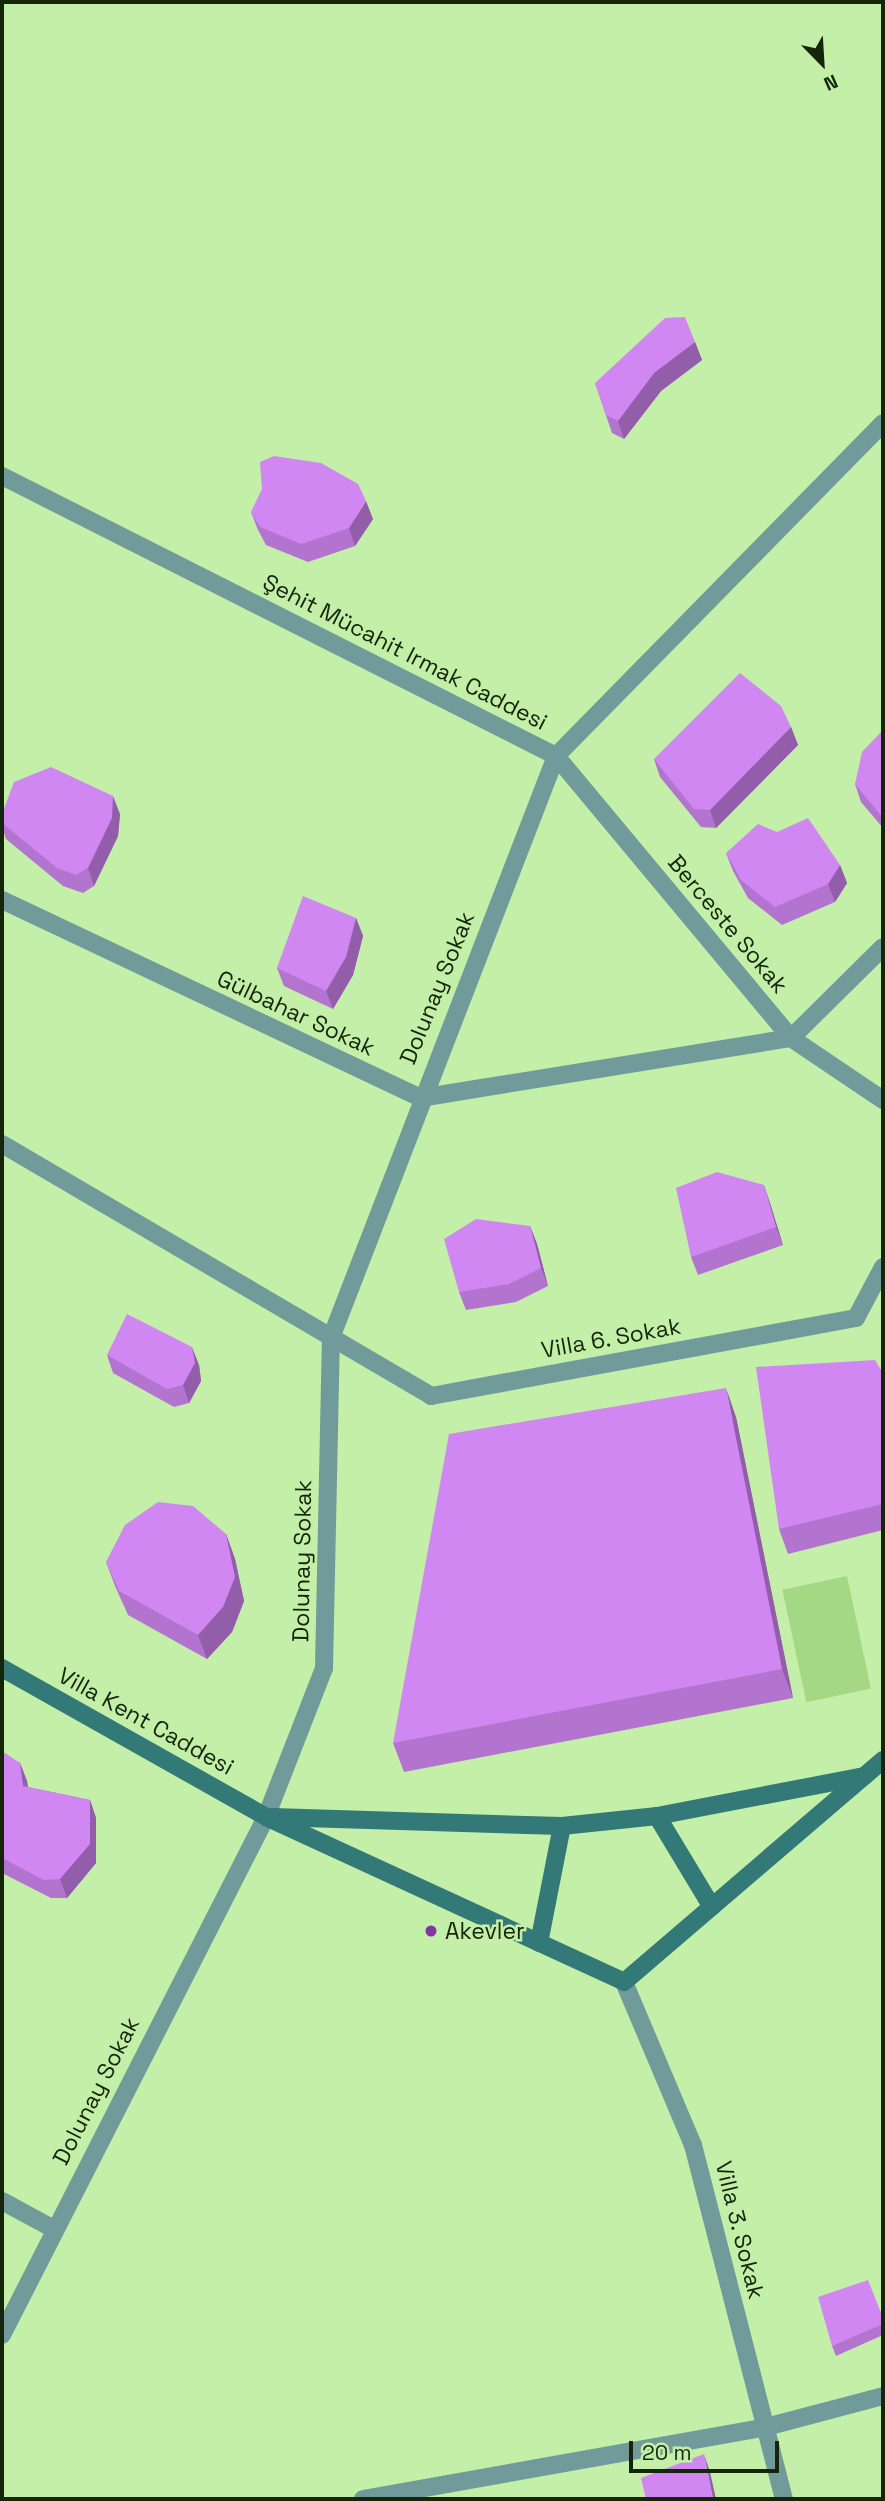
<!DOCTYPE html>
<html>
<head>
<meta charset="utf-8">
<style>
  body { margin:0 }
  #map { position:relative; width:885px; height:2501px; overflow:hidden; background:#c3efa8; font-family:"Space Grotesk",sans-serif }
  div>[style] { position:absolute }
  .green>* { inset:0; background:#a4d884; transform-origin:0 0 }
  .street>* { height:18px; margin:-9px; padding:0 9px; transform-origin:9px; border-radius:9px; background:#709b9a }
  .secondary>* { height:18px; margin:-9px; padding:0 9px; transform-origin:9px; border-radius:9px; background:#327978 }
  .wall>* { inset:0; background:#b374d0 }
  .shaded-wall>* { inset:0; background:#925ea9 }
  .building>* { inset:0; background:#d087f2 }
  .dots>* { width:19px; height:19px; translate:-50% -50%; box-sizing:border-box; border:4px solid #c3efa8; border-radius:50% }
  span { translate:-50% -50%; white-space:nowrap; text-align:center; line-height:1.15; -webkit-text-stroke:5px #c3efa8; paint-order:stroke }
  .street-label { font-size:23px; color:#152509 }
  .poi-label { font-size:23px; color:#152509 }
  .left { translate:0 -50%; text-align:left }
  .frame { position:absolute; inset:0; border:4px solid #152509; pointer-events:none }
  .north { position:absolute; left:787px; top:28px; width:70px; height:70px; -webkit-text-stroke:5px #c3efa8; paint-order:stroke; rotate:156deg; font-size:19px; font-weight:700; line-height:28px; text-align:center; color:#152509 }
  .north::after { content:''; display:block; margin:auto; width:24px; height:32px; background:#152509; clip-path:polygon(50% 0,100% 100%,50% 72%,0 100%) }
  .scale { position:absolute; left:629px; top:2441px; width:150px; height:32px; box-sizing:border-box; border:4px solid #152509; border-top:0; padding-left:9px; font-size:21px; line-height:24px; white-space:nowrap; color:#152509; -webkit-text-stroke:5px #c3efa8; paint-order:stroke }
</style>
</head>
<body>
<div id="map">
  <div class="green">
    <div style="left:847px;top:1576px;width:115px;height:66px;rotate:78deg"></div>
  </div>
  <div class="street">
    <div style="left:2px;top:476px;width:621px;rotate:26.81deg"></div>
    <div style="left:556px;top:756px;width:467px;rotate:-45.5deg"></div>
    <div style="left:2px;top:900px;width:463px;rotate:25.3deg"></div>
    <div style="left:420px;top:1098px;width:376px;rotate:-9.2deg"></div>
    <div style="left:791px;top:1038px;width:129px;rotate:-44.7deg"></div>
    <div style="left:2px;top:1144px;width:498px;rotate:30.4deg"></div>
    <div style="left:431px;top:1396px;width:432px;rotate:-10.4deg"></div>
    <div style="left:856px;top:1318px;width:58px;rotate:-62.1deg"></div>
    <div style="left:624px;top:1982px;width:177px;rotate:67.1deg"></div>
    <div style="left:693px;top:2145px;width:366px;rotate:75.6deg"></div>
    <div style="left:2px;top:2201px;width:57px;rotate:28.4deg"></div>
    <div style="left:2px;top:2335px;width:581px;rotate:-62.99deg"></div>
    <div style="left:266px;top:1817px;width:160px;rotate:-68.7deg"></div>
    <div style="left:324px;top:1668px;width:330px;rotate:-88.8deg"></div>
    <div style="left:331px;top:1338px;width:624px;rotate:-68.86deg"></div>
    <div style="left:556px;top:756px;width:367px;rotate:50.2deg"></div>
    <div style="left:791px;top:1038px;width:111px;rotate:34deg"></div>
    <div style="left:363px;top:2499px;width:409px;rotate:-10.1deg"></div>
    <div style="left:766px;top:2427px;width:121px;rotate:-14.8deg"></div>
  </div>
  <div class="secondary">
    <div style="left:2px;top:1668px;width:303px;rotate:29.4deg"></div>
    <div style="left:266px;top:1817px;width:394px;rotate:24.7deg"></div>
    <div style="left:624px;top:1982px;width:341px;rotate:-40.6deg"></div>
    <div style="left:657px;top:1816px;width:106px;rotate:58.9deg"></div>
    <div style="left:273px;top:1817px;width:289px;rotate:1.8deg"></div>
    <div style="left:562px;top:1826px;width:96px;rotate:-6deg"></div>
    <div style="left:657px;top:1816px;width:211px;rotate:-10.9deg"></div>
    <div style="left:539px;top:1943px;width:119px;rotate:-78.9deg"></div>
  </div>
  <div class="wall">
    <div style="clip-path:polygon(695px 342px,702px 360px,661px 391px,624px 439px,612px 433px,595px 383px)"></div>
    <div style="clip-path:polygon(251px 512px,373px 519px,355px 546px,308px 562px,266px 545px,258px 530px)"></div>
    <div style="clip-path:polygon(791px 727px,798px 745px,716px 828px,701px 827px,660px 777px,654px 759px)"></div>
    <div style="clip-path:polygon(883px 730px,883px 828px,861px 802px,855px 784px)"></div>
    <div style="clip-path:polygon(2px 814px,120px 814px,118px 836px,94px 886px,83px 893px,63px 886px,6px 839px,2px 828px)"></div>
    <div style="clip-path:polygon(726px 853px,840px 865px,847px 883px,835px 902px,782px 925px,748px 898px,733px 871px)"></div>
    <div style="clip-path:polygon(356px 918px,363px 936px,353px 975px,333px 1009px,284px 986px,277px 968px)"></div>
    <div style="clip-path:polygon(764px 1185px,783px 1245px,698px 1275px,691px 1257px)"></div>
    <div style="clip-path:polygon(530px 1226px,537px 1244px,548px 1286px,516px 1302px,466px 1310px,459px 1292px)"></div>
    <div style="clip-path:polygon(107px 1355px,199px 1365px,201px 1381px,189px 1403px,174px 1407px,113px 1373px)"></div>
    <div style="clip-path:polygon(883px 1373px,883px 1530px,788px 1554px,779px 1529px)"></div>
    <div style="clip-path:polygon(736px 1417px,793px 1698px,404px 1772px,393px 1743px)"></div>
    <div style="clip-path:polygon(226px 1534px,235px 1559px,244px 1601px,232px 1632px,207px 1659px,128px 1615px,115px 1586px,106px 1562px)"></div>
    <div style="clip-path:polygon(2px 1753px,20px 1763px,27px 1781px,28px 1787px,90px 1800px,96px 1818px,96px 1863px,67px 1898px,51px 1898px,2px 1873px)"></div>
    <div style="clip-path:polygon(883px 2318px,883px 2335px,836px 2356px,832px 2346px)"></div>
  </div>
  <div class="shaded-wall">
    <div style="clip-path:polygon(695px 342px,702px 360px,661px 391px,624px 439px,618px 421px,654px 373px)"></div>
    <div style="clip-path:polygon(366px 501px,373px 519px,355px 546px,349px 528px)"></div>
    <div style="clip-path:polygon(791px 727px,798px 745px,716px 828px,710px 810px)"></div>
    <div style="clip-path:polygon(113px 796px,120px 814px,118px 836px,94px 886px,88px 868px)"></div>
    <div style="clip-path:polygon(840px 865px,847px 883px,835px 902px,828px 884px)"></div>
    <div style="clip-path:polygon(356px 918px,363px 936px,353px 975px,333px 1009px,326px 991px)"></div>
    <div style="clip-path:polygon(764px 1185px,770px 1203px,783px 1245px,776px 1227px)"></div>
    <div style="clip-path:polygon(530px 1226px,537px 1244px,548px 1286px,541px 1268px)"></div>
    <div style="clip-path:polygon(192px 1347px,199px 1365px,201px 1381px,189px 1403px,183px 1385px)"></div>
    <div style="clip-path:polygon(726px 1388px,736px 1417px,793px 1698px,782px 1669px)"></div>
    <div style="clip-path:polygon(226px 1534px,235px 1559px,244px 1601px,232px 1632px,207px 1659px,198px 1635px)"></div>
    <div style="clip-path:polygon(20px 1763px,27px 1781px,30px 1804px,23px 1786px)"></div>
    <div style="clip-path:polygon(90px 1800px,96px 1818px,96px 1863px,67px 1898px,60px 1879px)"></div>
    <div style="clip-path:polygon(704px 2454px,710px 2472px,716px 2499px,713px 2499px)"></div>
  </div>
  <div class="building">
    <div style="clip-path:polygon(685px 317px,695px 342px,654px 373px,618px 421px,606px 415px,595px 383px,665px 318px)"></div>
    <div style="clip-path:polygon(274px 456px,321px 463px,358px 484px,366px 501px,349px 528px,301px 544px,260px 527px,251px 512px,262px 489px,260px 462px)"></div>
    <div style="clip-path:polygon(740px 673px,781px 706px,791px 727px,710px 810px,694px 809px,654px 759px)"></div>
    <div style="clip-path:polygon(883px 730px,883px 818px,855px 784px,862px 752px)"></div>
    <div style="clip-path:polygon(51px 767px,113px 796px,112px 818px,88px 868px,76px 875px,57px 868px,2px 823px,2px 814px,14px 782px)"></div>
    <div style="clip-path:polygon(808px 818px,840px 865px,828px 884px,775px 907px,741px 880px,726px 853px,758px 824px,777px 832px)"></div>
    <div style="clip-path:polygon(303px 896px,356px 918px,346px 957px,326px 991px,277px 968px)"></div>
    <div style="clip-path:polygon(717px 1172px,764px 1185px,776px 1227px,691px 1257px,676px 1188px)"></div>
    <div style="clip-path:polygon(476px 1219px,530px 1226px,541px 1268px,509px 1284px,459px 1292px,444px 1239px)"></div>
    <div style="clip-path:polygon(127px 1314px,192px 1347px,195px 1363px,183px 1385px,167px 1389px,107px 1355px)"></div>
    <div style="clip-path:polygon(875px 1360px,883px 1373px,883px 1504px,779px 1529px,756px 1367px)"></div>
    <div style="clip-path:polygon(726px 1388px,782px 1669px,393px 1743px,449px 1434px)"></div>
    <div style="clip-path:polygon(158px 1502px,193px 1506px,226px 1534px,235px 1577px,223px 1607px,198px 1635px,119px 1591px,106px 1562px,125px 1525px)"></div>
    <div style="clip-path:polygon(2px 1753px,5px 1753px,20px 1763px,23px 1786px,90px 1800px,90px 1844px,60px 1879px,44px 1880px,2px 1858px)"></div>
    <div style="clip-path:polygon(868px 2280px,883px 2318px,883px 2324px,832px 2346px,818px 2297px)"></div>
    <div style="clip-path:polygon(704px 2454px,713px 2499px,646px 2499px,641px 2478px)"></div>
  </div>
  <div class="dots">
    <div style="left:431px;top:1931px;background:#8333a4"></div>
  </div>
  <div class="street-label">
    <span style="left:405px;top:652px;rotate:27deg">Şehit Mücahit Irmak Caddesi</span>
    <span style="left:728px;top:924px;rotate:50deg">Berceste Sokak</span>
    <span style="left:437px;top:988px;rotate:-68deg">Dolunay Sokak</span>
    <span style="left:296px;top:1013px;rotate:25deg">Gülbahar Sokak</span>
    <span style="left:611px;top:1338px;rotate:-10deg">Villa 6. Sokak</span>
    <span style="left:302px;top:1561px;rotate:-89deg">Dolunay Sokak</span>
    <span style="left:146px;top:1721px;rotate:29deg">Villa Kent Caddesi</span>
    <span style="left:96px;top:2091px;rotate:-63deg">Dolunay Sokak</span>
    <span style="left:740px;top:2230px;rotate:76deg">Villa 3. Sokak</span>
  </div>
  <div class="poi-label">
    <span class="left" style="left:445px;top:1931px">Akevler</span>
  </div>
  <div class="frame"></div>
  <div class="north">N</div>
  <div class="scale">20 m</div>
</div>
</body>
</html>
